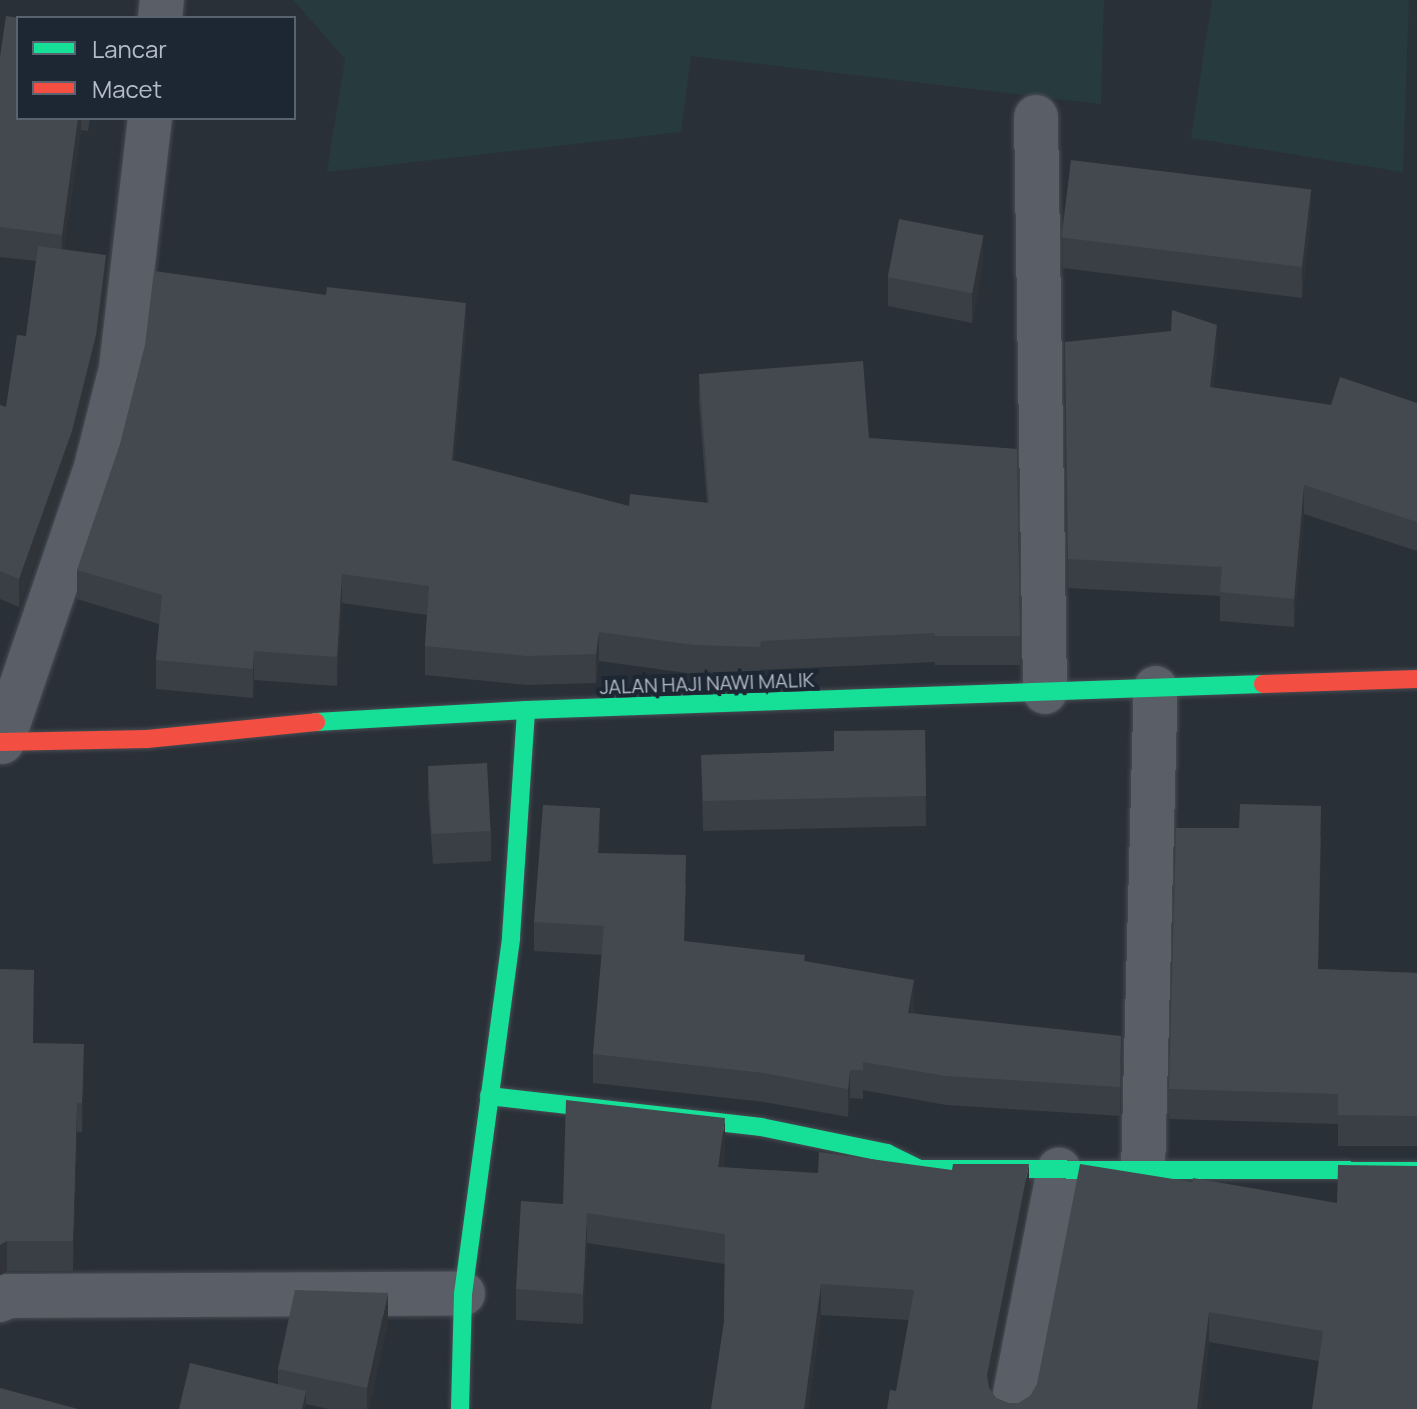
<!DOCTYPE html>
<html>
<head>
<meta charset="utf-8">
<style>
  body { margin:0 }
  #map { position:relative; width:1417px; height:1409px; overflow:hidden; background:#2a3038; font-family:Manrope,sans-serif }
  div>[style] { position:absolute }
  .green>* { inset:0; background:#273a3e }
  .roads { filter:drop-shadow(0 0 2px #484c53) drop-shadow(0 0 2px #484c53) }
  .street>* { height:44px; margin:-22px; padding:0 22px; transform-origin:22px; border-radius:22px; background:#5a5e66 }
  .fast>* { height:18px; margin:-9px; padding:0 9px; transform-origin:9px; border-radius:9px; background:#16e098 }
  .jam>* { height:18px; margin:-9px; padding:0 9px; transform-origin:9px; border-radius:9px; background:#f24e42 }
  .wall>* { inset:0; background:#3a3f45 }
  .shaded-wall>* { inset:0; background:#303338 }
  .building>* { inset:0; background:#444950; transform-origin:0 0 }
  span { translate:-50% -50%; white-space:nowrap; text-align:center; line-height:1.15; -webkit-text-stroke:8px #1d2633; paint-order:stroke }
  .street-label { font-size:20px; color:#b4bcc9 }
  .legend { position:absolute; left:16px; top:16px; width:280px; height:104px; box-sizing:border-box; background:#1d2633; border:2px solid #59626f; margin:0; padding:10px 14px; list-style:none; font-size:24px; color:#b4bcc9 }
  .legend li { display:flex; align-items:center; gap:16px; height:40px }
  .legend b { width:40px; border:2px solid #59626f }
</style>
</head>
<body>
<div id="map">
  <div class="green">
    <div style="clip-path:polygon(293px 0,1104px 0,1101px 104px,691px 56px,681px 132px,327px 172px,345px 59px)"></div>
    <div style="clip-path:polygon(1212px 0,1409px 0,1403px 172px,1191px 138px)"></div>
  </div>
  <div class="roads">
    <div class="street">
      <div style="left:160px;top:18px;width:18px;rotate:-84deg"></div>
      <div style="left:1036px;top:117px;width:575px;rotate:89.1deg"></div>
      <div style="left:2px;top:742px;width:291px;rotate:-71.1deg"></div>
      <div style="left:96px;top:467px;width:102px;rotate:-75.8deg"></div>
      <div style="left:121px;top:368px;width:252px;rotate:-83.4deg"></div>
      <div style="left:1143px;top:1172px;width:484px;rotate:-88.5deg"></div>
      <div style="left:0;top:1300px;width:9px;rotate:-27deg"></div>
      <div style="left:8px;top:1296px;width:455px;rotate:-0.3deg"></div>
      <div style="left:1012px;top:1409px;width:244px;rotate:-78.9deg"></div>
    </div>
    <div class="fast">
      <div style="left:316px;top:722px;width:210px;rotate:-3.3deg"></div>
      <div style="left:526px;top:710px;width:737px;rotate:-2.02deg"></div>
      <div style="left:489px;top:1096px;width:274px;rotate:6.5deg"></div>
      <div style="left:761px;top:1127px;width:129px;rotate:11.7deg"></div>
      <div style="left:887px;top:1153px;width:37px;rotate:26deg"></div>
      <div style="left:920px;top:1169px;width:497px;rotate:0.2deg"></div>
      <div style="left:460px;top:1409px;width:115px;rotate:-88.5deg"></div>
      <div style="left:463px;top:1294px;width:360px;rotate:-82.3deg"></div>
      <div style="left:511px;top:937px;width:227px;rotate:-86.2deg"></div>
    </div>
    <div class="jam">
      <div style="left:1263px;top:684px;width:154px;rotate:-1.9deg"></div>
      <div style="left:0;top:742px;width:147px;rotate:-1.2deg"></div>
      <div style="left:147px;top:739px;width:170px;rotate:-5.7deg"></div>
    </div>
  </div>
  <div class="wall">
    <div style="clip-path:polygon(0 57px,18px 118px,90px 118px,88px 131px,81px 130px,64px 250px,106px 284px,96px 363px,72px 460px,19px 607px,0 599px,0 405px,6px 407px,26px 336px,36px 261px,0 257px)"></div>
    <div style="clip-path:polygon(1311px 217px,1302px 298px,1063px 268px,1063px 238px)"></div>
    <div style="clip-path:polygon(983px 264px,972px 323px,888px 306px,888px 277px)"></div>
    <div style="clip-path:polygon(466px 332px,454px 461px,629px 506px,707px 503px,699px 403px,699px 374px,869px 438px,1017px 449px,1020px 665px,935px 665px,935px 662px,761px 670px,760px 676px,694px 674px,599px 661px,596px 683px,527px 685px,425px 675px,425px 646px,427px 615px,342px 603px,337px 686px,254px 680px,253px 698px,156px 689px,156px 660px,159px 624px,77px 599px,77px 570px)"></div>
    <div style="clip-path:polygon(1065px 342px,1217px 353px,1213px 388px,1331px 405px,1417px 403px,1417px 551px,1304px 514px,1294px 627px,1220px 621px,1220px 596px,1068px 588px)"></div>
    <div style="clip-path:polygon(925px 730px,926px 826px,703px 831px,701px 755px,834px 751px)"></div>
    <div style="clip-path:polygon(428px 768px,491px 831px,491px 861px,433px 864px,428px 797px)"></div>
    <div style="clip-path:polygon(1321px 836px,1318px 969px,1417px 973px,1417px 1146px,1338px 1146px,1338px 1124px,1169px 1119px,1169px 1089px)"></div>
    <div style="clip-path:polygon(600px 837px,599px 853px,686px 884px,684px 941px,805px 961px,914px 1009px,914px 1013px,1121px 1065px,1120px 1116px,946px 1105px,863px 1090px,863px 1099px,850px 1098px,848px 1117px,764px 1102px,593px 1083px,593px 1054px,602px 955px,534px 951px,534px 922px)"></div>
    <div style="clip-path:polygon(0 969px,33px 1043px,84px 1073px,82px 1132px,77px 1132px,73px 1271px,7px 1271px,0 1275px)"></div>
    <div style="clip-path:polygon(725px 1148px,723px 1167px,1029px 1194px,990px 1390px,996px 1398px,1008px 1403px,1019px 1403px,1337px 1203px,1417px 1166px,1319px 1361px,1209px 1342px,1201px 1409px,887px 1409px,896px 1391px,909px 1320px,821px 1315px,808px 1409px,711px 1409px,724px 1322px,725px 1264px,587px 1243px,583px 1324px,516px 1320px,516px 1289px,563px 1204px)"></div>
    <div style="clip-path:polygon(388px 1322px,369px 1409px,328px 1409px,306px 1404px,306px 1409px,278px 1384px,278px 1369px)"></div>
  </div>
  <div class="shaded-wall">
    <div style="clip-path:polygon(78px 118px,81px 118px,81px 130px,62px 265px,62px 235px)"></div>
    <div style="clip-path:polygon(1311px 188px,1311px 217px,1302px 298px,1302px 269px)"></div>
    <div style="clip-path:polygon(983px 235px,983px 264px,972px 323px,972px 293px)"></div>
    <div style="clip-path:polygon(106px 255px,106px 284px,96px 363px,72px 460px,19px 607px,19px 579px)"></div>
    <div style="clip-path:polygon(466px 303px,466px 332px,452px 489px,452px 460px)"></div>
    <div style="clip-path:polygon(1217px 325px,1217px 353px,1210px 416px,1210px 387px)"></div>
    <div style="clip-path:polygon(1304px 485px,1304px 514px,1294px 627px,1294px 599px)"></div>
    <div style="clip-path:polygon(342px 574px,342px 603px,337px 686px,337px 657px)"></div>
    <div style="clip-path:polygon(599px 632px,599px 661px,596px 683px,596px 654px)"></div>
    <div style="clip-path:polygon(254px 651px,254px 680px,253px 698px,253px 669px)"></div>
    <div style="clip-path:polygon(600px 808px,600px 837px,598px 881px,598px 853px)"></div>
    <div style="clip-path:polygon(914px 980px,914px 1009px,908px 1041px,908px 1013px)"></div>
    <div style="clip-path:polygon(84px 1044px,84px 1073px,82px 1132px,82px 1103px)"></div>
    <div style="clip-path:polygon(850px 1070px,850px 1098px,848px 1117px,848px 1089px)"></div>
    <div style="clip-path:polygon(77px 1103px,77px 1132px,73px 1271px,73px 1241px)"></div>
    <div style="clip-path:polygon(725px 1118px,725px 1148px,718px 1197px,718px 1167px)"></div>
    <div style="clip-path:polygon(1029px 1164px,1029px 1194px,987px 1405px,987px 1375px)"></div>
    <div style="clip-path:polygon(587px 1213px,587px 1243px,583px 1324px,583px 1294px)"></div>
    <div style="clip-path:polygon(7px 1241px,7px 1271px,0 1275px,0 1245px)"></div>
    <div style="clip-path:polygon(821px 1284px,821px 1315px,808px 1409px,804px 1409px)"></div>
    <div style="clip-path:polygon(388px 1293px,388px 1322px,369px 1409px,367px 1409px,367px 1388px)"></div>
    <div style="clip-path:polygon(1209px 1312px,1209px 1342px,1201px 1409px,1197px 1409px)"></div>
    <div style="clip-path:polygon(306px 1391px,306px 1409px,302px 1409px)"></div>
  </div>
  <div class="building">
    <div style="clip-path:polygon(6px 16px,19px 18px,18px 18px,18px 118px,78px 118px,62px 235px,0 227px,0 57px)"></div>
    <div style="left:1071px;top:160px;width:242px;height:78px;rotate:7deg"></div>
    <div style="left:899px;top:219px;width:86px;height:59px;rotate:11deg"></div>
    <div style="clip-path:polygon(38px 246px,106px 255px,96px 335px,72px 431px,19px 579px,0 571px,0 405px,6px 407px,17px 335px,26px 336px)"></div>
    <div style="clip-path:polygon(154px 271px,326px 295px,327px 287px,466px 303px,452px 460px,629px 506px,630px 494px,709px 503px,699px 374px,863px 361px,869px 438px,1017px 449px,1020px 636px,935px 636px,935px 633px,761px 641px,760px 647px,694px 645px,599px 632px,596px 654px,527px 656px,425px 646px,429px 586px,342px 574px,337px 657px,254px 651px,253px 669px,156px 660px,162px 595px,77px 570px,120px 444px,145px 345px)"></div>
    <div style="clip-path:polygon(1172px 310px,1217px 325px,1210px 387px,1331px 405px,1340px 377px,1417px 403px,1417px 522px,1304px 485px,1294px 599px,1220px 592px,1222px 567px,1068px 559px,1065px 342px,1171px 331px)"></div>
    <div style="clip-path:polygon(925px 730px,926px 796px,703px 801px,701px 755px,834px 751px,834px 731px)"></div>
    <div style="left:487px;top:763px;width:68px;height:59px;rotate:87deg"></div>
    <div style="clip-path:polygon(1240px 804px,1321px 806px,1318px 969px,1417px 973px,1417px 1116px,1338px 1115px,1338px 1094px,1169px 1089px,1176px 828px,1239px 828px)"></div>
    <div style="clip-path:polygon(543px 805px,600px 808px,598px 853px,686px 855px,684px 941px,805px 955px,804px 961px,914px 980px,908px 1013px,1121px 1036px,1120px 1087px,946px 1076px,863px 1062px,863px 1070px,850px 1070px,848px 1089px,764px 1073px,593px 1054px,604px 926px,534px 922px)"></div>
    <div style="clip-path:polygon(0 969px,34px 970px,33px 1043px,84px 1044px,82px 1103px,77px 1103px,73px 1241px,7px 1241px,0 1245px)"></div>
    <div style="clip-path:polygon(566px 1100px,725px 1118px,718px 1167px,818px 1173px,819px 1152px,952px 1170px,953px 1164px,1029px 1164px,987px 1375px,989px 1388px,996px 1398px,1008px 1403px,1019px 1403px,1030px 1396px,1037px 1384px,1080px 1164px,1192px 1182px,1193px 1178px,1337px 1203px,1338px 1165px,1417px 1166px,1417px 1409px,1312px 1409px,1323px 1331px,1209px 1312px,1197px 1409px,887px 1409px,890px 1390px,896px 1391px,914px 1290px,821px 1284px,804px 1409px,711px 1409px,724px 1322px,725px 1234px,587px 1213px,583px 1294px,516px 1289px,521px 1201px,563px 1204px)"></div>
    <div style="clip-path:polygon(295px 1290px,388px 1293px,367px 1388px,278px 1369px)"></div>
    <div style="clip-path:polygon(190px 1363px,306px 1391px,302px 1409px,179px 1409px)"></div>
    <div style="clip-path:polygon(0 1388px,78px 1409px,0 1409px)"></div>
  </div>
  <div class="street-label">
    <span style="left:707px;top:683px;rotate:-2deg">JALAN HAJI NAWI MALIK</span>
  </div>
  <ul class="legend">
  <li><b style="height:10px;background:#16e098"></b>Lancar</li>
  <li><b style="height:10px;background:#f24e42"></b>Macet</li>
  </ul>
</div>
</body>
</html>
